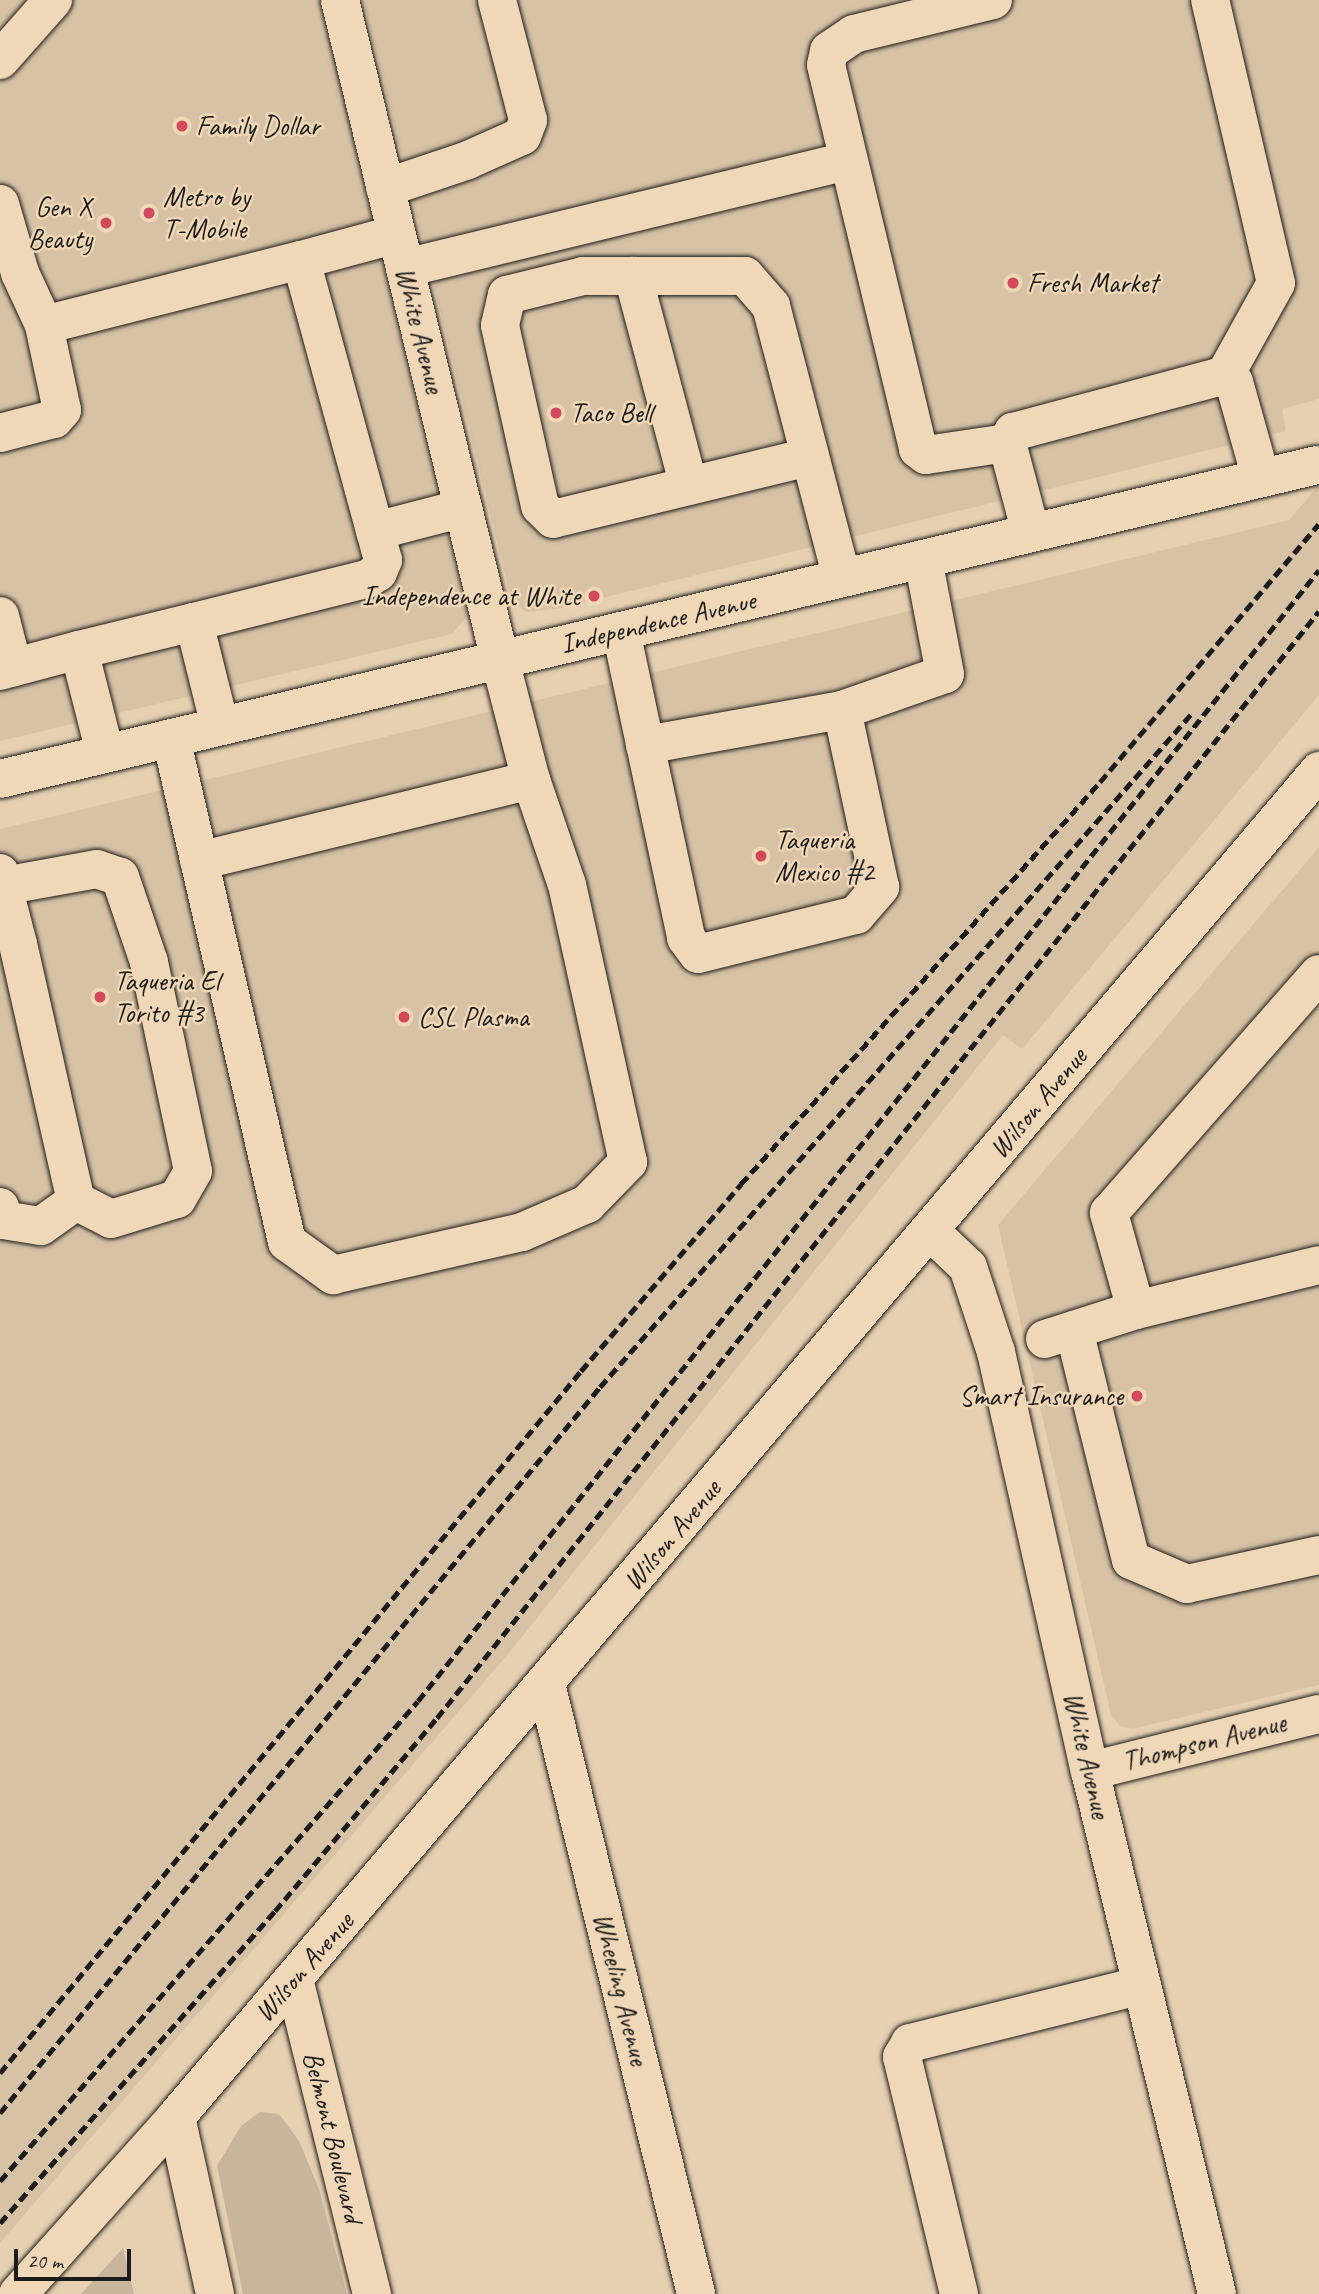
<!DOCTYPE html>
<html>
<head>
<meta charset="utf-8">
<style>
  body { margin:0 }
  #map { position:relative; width:1319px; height:2294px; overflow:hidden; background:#e7d0b1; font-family:Caveat,sans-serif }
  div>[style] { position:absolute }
  .built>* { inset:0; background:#d7c2a5 }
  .green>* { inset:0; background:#c9b59b }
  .roads { filter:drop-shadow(0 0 2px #1c1c1c) drop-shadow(0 0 2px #1c1c1c) }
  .minor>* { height:38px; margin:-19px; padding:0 19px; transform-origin:19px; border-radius:19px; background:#efd7b7 }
  .major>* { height:38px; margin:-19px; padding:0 19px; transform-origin:19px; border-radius:19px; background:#efd7b7 }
  .rail>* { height:5px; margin-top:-2.5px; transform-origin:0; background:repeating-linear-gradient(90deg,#1c1c1c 0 10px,transparent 0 15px) }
  .dots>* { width:19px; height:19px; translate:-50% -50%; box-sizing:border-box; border:4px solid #efd7b7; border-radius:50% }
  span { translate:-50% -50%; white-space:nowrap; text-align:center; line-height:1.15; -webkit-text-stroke:5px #efd7b7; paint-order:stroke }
  .poi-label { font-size:28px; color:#1c1c1c }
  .left { translate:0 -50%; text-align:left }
  .right { translate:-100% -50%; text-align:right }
  .street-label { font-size:28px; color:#1c1c1c }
  .scale { position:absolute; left:14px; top:2249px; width:117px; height:32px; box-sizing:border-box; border:4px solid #1c1c1c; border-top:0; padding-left:9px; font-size:21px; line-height:24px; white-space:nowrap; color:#1c1c1c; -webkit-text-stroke:5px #efd7b7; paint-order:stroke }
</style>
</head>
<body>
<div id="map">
  <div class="built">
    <div style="clip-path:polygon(0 0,319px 0,467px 616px,452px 634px,0 741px)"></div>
    <div style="clip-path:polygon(363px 0,1319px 0,1319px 399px,1282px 409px,1286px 431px,557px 609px,527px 612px,512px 602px)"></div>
    <div style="clip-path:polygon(1319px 485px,1319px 695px,1022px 1049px,1003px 1035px,509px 1653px,0 2243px,0 829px,1289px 520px)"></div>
    <div style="clip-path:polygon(1319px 847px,1319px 1685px,1132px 1729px,1120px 1726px,1111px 1715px,998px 1225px)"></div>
  </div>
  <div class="green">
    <div style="clip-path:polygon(260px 2112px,279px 2114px,299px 2141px,319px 2189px,347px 2294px,243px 2294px,217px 2166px,241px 2126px)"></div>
    <div style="clip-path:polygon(123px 2248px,134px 2294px,81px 2294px)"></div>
  </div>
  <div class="roads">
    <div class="minor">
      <div style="left:993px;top:0;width:143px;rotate:166.3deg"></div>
      <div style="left:854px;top:34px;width:30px;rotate:146deg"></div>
      <div style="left:829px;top:51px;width:14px;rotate:102deg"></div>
      <div style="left:826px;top:65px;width:395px;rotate:76.5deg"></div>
      <div style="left:918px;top:449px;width:10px;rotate:37deg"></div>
      <div style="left:926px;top:455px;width:82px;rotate:-8.4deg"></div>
      <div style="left:0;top:60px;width:80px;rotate:-48.5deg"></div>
      <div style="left:385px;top:188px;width:88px;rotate:-18.6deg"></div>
      <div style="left:468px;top:160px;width:59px;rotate:-24deg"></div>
      <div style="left:522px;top:136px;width:17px;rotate:-69deg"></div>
      <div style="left:528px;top:120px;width:124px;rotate:-104.5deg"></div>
      <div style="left:0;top:204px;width:72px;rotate:73.8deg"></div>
      <div style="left:20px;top:273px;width:57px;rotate:65.2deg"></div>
      <div style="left:44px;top:325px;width:265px;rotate:-14.2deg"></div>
      <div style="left:405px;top:268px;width:454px;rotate:-13.6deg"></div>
      <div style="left:633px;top:276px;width:217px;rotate:75.1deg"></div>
      <div style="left:1225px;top:375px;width:11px;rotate:38deg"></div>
      <div style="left:1234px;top:382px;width:100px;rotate:74.3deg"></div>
      <div style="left:0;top:433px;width:56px;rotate:-14.5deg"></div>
      <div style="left:54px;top:419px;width:12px;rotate:-48deg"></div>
      <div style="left:62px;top:410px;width:87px;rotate:-102deg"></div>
      <div style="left:809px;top:457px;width:263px;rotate:166.4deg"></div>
      <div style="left:553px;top:519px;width:18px;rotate:-135deg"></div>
      <div style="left:540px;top:506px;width:185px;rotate:-102.5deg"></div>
      <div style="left:500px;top:325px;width:31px;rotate:-77deg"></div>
      <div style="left:507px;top:295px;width:78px;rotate:-14deg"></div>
      <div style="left:583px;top:276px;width:162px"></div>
      <div style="left:745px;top:276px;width:40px;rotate:49deg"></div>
      <div style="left:771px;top:306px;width:281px;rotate:75.4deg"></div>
      <div style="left:375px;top:531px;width:91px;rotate:-14.6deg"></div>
      <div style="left:1031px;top:533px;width:93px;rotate:-104.9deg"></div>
      <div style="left:1007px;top:443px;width:13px;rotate:-61deg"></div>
      <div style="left:1013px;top:432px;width:220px;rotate:-15deg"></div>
      <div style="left:1225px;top:375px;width:105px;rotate:-61deg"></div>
      <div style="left:1276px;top:283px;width:291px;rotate:-103.1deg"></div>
      <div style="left:0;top:616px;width:53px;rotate:75.7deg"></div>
      <div style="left:194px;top:622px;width:178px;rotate:-14deg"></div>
      <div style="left:367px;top:579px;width:13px;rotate:-32deg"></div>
      <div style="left:378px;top:572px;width:13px;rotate:-67deg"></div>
      <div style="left:383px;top:560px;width:311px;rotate:-105.3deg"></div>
      <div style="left:301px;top:260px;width:99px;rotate:-15.2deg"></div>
      <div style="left:621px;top:631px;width:314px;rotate:78deg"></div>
      <div style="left:686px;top:938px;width:20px;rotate:53deg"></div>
      <div style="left:698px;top:954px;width:163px;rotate:-13.9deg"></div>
      <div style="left:856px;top:915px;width:37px;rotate:-49deg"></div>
      <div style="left:880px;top:887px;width:181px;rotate:-102.1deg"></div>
      <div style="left:842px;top:710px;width:109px;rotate:-19.3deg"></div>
      <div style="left:945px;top:674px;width:117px;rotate:-100.8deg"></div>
      <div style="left:79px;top:650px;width:118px;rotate:-13.7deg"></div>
      <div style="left:194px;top:622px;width:107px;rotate:76deg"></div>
      <div style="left:0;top:671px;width:82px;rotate:-14.9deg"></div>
      <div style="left:79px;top:650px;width:106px;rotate:75.8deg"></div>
      <div style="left:171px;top:738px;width:517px;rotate:77.04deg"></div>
      <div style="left:287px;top:1242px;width:57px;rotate:35.7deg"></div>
      <div style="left:333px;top:1275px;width:194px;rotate:-12.8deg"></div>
      <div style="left:522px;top:1232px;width:71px;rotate:-23.3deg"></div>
      <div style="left:587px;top:1204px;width:59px;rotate:-45.7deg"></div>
      <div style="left:628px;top:1162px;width:284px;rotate:-102.4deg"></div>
      <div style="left:567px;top:885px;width:111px;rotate:-108.9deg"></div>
      <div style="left:531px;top:780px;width:124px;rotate:-104.5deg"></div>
      <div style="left:500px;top:660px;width:679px;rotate:-103.63deg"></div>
      <div style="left:645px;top:745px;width:200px;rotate:-10.1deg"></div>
      <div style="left:199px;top:861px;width:342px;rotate:-13.7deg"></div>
      <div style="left:0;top:873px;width:13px;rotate:77deg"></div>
      <div style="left:3px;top:886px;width:60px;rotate:75.5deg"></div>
      <div style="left:18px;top:944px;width:263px;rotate:77.3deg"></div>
      <div style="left:76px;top:1201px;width:39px;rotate:27deg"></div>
      <div style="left:111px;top:1219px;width:69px;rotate:-16.9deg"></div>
      <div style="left:177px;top:1199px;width:32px;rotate:-60deg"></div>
      <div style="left:193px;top:1171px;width:214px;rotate:-101.9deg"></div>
      <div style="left:149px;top:962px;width:90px;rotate:-108.8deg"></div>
      <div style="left:120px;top:877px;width:24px;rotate:-161deg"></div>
      <div style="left:97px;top:869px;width:96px;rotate:169.7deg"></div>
      <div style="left:3px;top:886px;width:3px;rotate:162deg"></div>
      <div style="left:0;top:1207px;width:13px;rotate:77deg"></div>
      <div style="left:3px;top:1220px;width:38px;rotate:9deg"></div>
      <div style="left:41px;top:1226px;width:43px;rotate:-35.5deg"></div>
      <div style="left:930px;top:1231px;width:52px;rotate:43.5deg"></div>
      <div style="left:968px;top:1267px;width:89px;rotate:71.8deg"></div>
      <div style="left:996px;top:1352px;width:429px;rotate:77.4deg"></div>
      <div style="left:1090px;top:1771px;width:538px;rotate:76.35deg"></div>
      <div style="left:1136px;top:1310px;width:101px;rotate:-105.6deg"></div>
      <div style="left:1109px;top:1213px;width:318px;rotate:-48.7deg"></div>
      <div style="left:1074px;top:1330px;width:237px;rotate:76.1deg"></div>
      <div style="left:1131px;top:1560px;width:61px;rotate:23.2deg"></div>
      <div style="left:1187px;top:1584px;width:135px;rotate:-12.4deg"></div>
      <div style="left:1045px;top:1339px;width:96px;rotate:-17.7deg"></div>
      <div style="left:1136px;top:1310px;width:188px;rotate:-13.8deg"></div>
      <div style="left:546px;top:1684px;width:628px;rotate:76.18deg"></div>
      <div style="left:1090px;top:1771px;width:236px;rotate:-14deg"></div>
      <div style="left:18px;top:2294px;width:237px;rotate:-48.2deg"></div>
      <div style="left:959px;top:2294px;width:244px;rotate:-103.5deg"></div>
      <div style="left:902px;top:2057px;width:16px;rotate:-60deg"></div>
      <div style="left:910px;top:2043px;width:239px;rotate:-14deg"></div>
    </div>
    <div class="major">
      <div style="left:0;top:779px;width:1354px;rotate:-13.41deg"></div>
      <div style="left:294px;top:1979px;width:325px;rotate:76.1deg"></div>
      <div style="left:215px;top:2294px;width:181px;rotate:-102.4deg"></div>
      <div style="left:176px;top:2117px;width:1766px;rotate:-49.66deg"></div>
    </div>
  </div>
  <div class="rail">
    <div style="left:0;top:2073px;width:911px;rotate:-50.39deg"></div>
    <div style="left:581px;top:1371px;width:246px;rotate:-49.4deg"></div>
    <div style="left:741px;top:1184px;width:539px;rotate:-48.23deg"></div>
    <div style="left:1100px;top:782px;width:338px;rotate:-49.7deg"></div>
    <div style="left:0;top:2113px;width:942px;rotate:-50.43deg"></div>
    <div style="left:600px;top:1387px;width:898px;rotate:-48.7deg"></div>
    <div style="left:0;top:2181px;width:636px;rotate:-48.95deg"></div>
    <div style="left:418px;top:1701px;width:1446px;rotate:-51.46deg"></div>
    <div style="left:0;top:2223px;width:416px;rotate:-48.6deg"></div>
    <div style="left:275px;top:1911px;width:252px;rotate:-50deg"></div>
    <div style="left:437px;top:1718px;width:1415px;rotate:-51.45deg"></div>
  </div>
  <div class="dots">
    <div style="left:182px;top:126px;background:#d1495b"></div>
    <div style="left:149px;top:213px;background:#d1495b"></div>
    <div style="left:106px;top:223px;background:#d1495b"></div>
    <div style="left:1013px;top:283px;background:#d1495b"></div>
    <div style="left:556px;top:413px;background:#d1495b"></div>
    <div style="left:594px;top:596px;background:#d1495b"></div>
    <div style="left:761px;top:856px;background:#d1495b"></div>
    <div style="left:100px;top:997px;background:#d1495b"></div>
    <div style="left:404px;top:1017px;background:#d1495b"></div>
    <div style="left:1137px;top:1396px;background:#d1495b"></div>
  </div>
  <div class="poi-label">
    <span class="left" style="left:196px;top:126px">Family Dollar</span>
    <span class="left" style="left:163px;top:213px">Metro by<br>T-Mobile</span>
    <span class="right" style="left:92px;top:223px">Gen X<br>Beauty</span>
    <span class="left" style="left:1027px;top:283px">Fresh Market</span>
    <span class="left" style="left:570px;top:413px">Taco Bell</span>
    <span class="right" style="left:580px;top:596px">Independence at White</span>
    <span class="left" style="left:775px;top:856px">Taqueria<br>Mexico #2</span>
    <span class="left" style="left:114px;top:997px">Taqueria El<br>Torito #3</span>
    <span class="left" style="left:418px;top:1017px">CSL Plasma</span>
    <span class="right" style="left:1123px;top:1396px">Smart Insurance</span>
  </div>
  <div class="street-label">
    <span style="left:420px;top:330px;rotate:76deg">White Avenue</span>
    <span style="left:658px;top:622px;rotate:-13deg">Independence Avenue</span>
    <span style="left:1038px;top:1103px;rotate:-50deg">Wilson Avenue</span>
    <span style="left:672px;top:1535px;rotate:-50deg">Wilson Avenue</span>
    <span style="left:1204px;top:1742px;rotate:-14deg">Thompson Avenue</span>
    <span style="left:1087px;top:1755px;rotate:77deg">White Avenue</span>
    <span style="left:304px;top:1967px;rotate:-49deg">Wilson Avenue</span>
    <span style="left:621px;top:1989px;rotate:76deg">Wheeling Avenue</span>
    <span style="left:333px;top:2137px;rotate:76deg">Belmont Boulevard</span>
  </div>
  <div class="scale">20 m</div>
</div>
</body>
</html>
